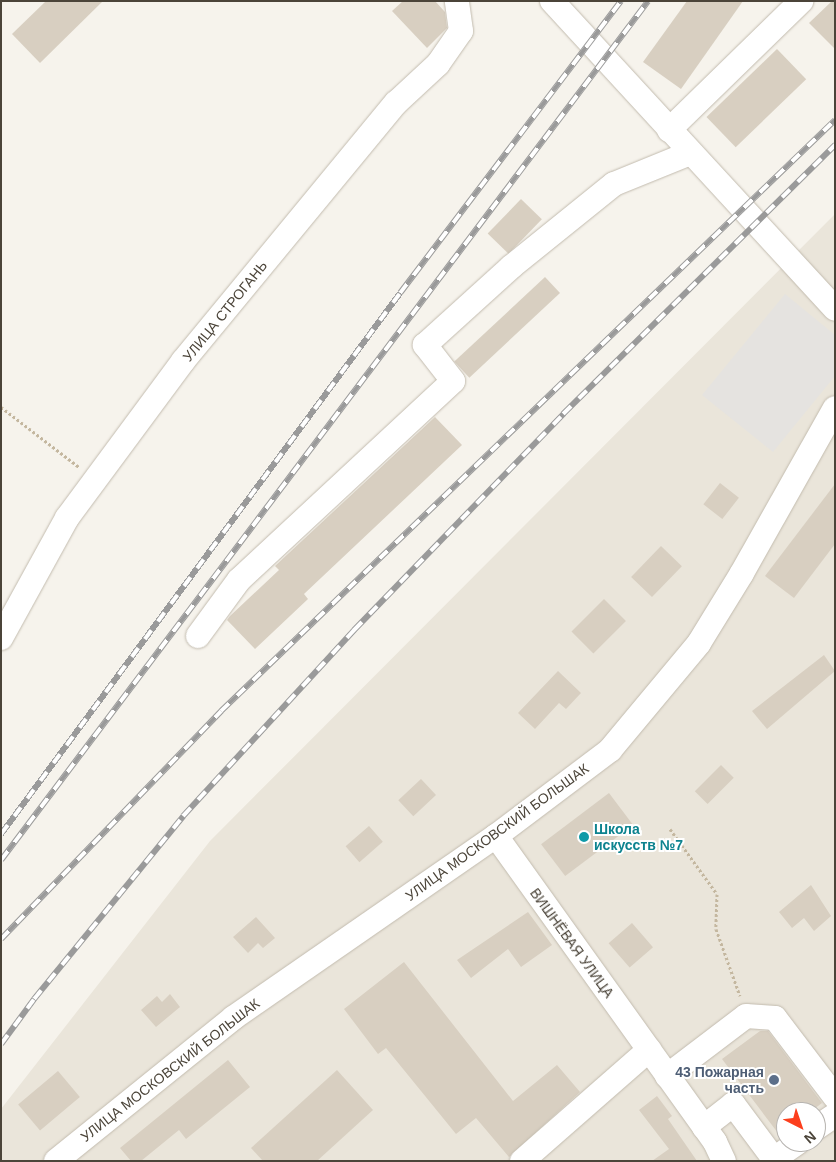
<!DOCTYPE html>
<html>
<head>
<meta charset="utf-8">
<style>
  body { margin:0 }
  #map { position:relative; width:836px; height:1162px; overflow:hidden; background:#f6f3ec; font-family:Arial,sans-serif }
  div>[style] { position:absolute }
  .residential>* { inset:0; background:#eae5da }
  .parking>* { inset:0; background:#e5e3e0 }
  .building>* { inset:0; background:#d8cfc1; transform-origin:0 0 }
  .path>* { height:3px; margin-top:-1.5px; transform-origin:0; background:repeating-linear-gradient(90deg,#c4b79f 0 2.5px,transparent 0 5px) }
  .roads { filter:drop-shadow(0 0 1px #c2bbae) drop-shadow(0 0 1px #c2bbae) }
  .minor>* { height:24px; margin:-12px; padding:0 12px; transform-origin:12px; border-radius:12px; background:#fff }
  .rail>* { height:5.5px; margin-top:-2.75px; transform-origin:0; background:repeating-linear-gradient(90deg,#fff 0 11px,#9a9a9a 0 22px); box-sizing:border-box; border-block:1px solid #9a9a9a }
  .dots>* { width:14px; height:14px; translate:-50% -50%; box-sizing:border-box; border:2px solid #fff; border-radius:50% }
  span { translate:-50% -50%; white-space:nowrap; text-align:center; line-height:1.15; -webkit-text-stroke:4px #fff; paint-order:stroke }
  .street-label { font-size:14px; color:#4b4439 }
  .culture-label { font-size:14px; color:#0d838f; font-weight:700 }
  .left { translate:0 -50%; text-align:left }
  .service-label { font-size:14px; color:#4e5e75; font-weight:700 }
  .right { translate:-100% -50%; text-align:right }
  .frame { position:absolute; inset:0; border:2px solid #4b4439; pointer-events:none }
  .north { position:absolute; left:776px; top:1102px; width:50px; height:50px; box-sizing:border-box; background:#fff; border:1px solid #b7b4b0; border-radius:50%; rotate:139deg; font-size:14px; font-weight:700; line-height:20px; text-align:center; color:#4b4439 }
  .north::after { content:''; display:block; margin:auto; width:18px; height:22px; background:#fc3f1d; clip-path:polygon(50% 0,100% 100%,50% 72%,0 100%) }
</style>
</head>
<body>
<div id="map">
  <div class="residential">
    <div style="clip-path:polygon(evenodd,835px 214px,835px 1161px,1px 1161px,1px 1109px,210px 841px,835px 214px,786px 1112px,816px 1112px,816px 1142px,786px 1142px,786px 1112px)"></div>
  </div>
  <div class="parking">
    <div style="clip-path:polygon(785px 294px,835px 335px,835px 376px,773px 452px,702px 395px)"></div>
  </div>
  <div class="building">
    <div style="clip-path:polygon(46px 1px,103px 1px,40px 63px,12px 34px)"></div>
    <div style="clip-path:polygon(403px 1px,435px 1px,445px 12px,447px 28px,427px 48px,392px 11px)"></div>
    <div style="clip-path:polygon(687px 1px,743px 1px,681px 89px,643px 62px)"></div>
    <div style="clip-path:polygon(832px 1px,835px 1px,835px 49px,809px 23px)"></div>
    <div style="left:777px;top:49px;width:42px;height:98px;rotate:46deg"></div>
    <div style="left:521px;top:199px;width:29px;height:48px;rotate:44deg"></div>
    <div style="left:545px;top:277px;width:22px;height:124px;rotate:47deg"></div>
    <div style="clip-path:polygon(435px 417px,462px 445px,304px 594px,308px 599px,255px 649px,227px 620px,230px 616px,279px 570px,275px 566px)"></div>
    <div style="left:720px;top:483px;width:24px;height:27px;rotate:38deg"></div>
    <div style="clip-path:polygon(835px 484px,835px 544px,794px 598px,765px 576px)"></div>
    <div style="left:661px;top:546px;width:29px;height:43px;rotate:44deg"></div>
    <div style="left:604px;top:599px;width:31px;height:46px;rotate:45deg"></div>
    <div style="clip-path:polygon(824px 655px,835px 671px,767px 729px,752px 711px)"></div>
    <div style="clip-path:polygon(558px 671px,581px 693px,566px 709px,559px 703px,535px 729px,518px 713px)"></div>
    <div style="left:721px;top:765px;width:18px;height:37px;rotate:45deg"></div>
    <div style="left:421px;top:779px;width:22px;height:31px;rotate:47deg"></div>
    <div style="left:609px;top:793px;width:40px;height:85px;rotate:53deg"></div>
    <div style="left:369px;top:826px;width:21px;height:31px;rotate:49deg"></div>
    <div style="clip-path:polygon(811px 885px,831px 916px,814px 931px,804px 918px,792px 928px,779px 912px)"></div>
    <div style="clip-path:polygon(528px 912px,552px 945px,521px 967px,508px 949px,471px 978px,457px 960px)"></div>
    <div style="clip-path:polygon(256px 917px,275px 938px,263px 948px,258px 943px,248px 953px,233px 937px)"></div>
    <div style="left:632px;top:923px;width:32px;height:31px;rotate:49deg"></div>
    <div style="clip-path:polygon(404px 962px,513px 1101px,557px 1065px,580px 1092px,509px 1157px,476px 1118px,456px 1134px,386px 1048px,378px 1054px,344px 1009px)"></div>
    <div style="clip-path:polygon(170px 994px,180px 1007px,156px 1027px,141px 1010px,157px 996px,162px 1002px)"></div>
    <div style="clip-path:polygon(760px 1031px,768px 1031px,822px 1103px,810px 1112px,786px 1112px,786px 1134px,781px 1137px,722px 1059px)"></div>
    <div style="clip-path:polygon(228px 1060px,250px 1087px,186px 1139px,179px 1130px,141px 1161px,131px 1161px,120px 1148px)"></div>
    <div style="clip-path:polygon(337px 1070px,373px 1110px,317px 1161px,263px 1161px,251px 1148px)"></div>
    <div style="left:58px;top:1071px;width:34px;height:52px;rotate:50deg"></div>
    <div style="clip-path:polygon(657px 1096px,672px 1116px,668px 1119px,697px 1161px,652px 1161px,669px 1149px,639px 1110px)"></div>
  </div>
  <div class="path">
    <div style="left:1px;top:407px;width:98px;rotate:37.6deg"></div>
    <div style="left:670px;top:829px;width:80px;rotate:54.1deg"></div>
    <div style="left:717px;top:894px;width:35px;rotate:92deg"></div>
    <div style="left:716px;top:929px;width:71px;rotate:70.3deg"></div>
  </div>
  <div class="roads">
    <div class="minor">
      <div style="left:552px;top:1px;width:418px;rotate:47.4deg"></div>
      <div style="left:669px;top:130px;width:185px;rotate:-44.3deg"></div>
      <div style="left:198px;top:636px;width:69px;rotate:-53.8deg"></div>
      <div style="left:239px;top:580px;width:292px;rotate:-42.9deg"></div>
      <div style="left:453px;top:381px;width:46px;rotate:-127.9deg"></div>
      <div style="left:425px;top:345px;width:116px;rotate:-42.2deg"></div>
      <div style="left:511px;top:267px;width:132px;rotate:-38.9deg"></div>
      <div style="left:614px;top:184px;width:82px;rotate:-22.2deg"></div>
      <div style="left:1px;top:638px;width:137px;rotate:-61.2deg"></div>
      <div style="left:67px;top:518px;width:195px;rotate:-53.5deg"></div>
      <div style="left:183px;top:361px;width:335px;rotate:-50.5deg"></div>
      <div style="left:396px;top:103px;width:57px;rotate:-42.9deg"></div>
      <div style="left:438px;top:64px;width:40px;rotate:-55.1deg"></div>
      <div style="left:461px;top:31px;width:30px;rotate:-98deg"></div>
      <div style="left:496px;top:836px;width:376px;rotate:54.4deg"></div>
      <div style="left:715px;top:1142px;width:21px;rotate:65deg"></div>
      <div style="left:667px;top:1076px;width:99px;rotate:-37.2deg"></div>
      <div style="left:746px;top:1016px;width:29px;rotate:4deg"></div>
      <div style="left:775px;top:1018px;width:99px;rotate:52.8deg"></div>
      <div style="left:704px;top:1127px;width:37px;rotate:-38deg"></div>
      <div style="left:733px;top:1104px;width:69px;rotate:53.3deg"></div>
      <div style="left:774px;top:1159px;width:29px;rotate:-35deg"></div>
      <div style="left:816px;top:1128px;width:23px;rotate:-34deg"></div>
      <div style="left:56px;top:1161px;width:228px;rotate:-38.9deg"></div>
      <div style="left:233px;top:1018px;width:320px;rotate:-34.7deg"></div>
      <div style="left:496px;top:836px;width:143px;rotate:-37deg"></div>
      <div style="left:610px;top:750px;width:139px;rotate:-50.2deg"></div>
      <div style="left:699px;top:643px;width:82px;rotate:-58.4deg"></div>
      <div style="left:742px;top:573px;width:189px;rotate:-60.6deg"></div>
      <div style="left:522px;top:1161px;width:169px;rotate:-41.2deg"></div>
    </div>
  </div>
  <div class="rail">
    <div style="left:1px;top:834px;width:672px;rotate:-53.59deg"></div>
    <div style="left:400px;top:293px;width:366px;rotate:-52.9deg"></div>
    <div style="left:1px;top:860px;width:1075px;rotate:-53.01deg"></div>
    <div style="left:1px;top:939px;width:317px;rotate:-46deg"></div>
    <div style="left:221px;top:711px;width:852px;rotate:-43.91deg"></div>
    <div style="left:1px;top:1044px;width:56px;rotate:-53.7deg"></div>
    <div style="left:34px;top:999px;width:236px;rotate:-50.8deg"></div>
    <div style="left:183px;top:816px;width:253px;rotate:-47.4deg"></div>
    <div style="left:354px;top:630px;width:301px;rotate:-45.9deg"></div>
    <div style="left:563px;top:414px;width:383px;rotate:-44.7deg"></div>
  </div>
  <div class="dots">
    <div style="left:584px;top:837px;background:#0f9aa8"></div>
    <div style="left:774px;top:1080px;background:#5c6f8a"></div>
  </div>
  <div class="street-label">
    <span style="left:225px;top:311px;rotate:-51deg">УЛИЦА СТРОГАНЬ</span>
    <span style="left:497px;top:832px;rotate:-36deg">УЛИЦА МОСКОВСКИЙ БОЛЬШАК</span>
    <span style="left:572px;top:943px;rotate:54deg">ВИШНЁВАЯ УЛИЦА</span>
    <span style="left:170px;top:1070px;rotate:-38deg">УЛИЦА МОСКОВСКИЙ БОЛЬШАК</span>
  </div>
  <div class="culture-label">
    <span class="left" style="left:594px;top:837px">Школа<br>искусств №7</span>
  </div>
  <div class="service-label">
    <span class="right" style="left:764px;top:1080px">43 Пожарная<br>часть</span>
  </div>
  <div class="frame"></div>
  <div class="north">N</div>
</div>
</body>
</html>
